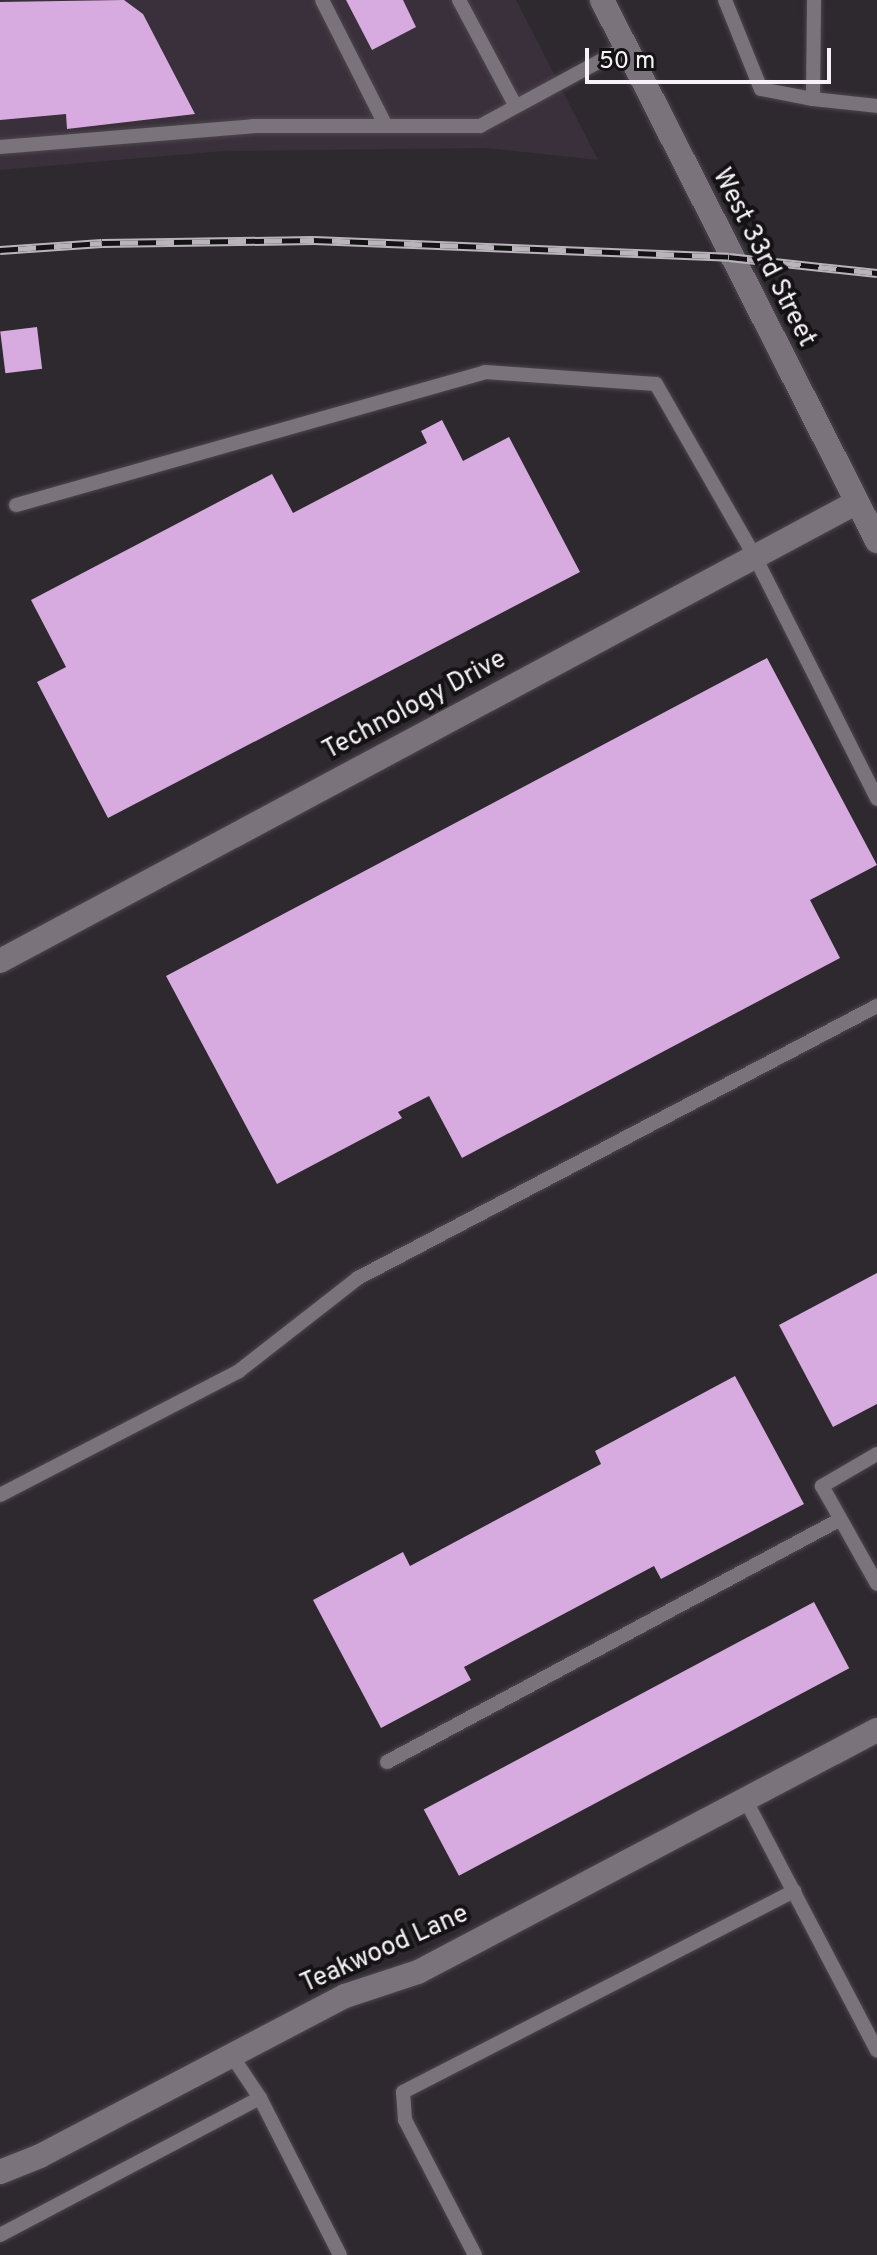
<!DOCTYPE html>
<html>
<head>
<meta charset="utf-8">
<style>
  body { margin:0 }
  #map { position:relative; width:877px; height:2255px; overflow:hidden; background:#2e292f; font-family:Overpass,sans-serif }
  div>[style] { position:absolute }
  .built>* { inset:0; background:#3a303b }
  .building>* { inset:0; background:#d7abdf; transform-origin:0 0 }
  .roads { filter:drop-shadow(0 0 2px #4c474d) drop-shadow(0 0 2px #4c474d) }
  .lane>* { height:14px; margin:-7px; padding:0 7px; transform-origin:7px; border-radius:7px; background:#7a737b }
  .street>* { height:24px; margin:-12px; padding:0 12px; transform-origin:12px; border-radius:12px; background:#7a737b }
  .secondary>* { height:24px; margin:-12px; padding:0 12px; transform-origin:12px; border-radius:12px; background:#7a737b }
  .rail>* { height:9px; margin-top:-4.5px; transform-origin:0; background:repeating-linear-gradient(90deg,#151215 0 18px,#b8b4b9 0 36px); box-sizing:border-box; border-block:2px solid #b8b4b9 }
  span { translate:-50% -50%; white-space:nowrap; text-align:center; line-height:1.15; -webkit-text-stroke:8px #151215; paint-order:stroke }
  .street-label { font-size:26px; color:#f6f2f7 }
  .scale { position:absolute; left:585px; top:48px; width:246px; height:36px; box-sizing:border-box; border:4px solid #f6f2f7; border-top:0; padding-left:10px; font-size:24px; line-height:28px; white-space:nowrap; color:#f6f2f7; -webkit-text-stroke:6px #151215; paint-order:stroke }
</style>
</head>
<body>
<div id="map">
  <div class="built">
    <div style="clip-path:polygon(0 0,516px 0,598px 160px,487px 148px,224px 151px,0 170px)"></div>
  </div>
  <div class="building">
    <div style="clip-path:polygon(124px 0,143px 14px,195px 114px,67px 129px,66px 114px,0 120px,0 2px)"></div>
    <div style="clip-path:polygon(346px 0,403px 0,416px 27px,372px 50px)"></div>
    <div style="left:37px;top:327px;width:42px;height:37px;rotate:83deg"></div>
    <div style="clip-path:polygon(442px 420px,463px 461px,509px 437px,580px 572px,108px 818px,37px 682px,66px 667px,31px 600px,272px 474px,293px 513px,427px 443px,421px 431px)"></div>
    <div style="clip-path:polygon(767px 658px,877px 865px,810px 900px,840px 958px,462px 1158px,429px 1096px,398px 1112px,402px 1118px,277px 1184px,166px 976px)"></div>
    <div style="clip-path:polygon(877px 1273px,877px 1404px,833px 1427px,779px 1325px)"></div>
    <div style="clip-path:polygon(735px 1376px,804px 1504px,661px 1579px,654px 1566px,464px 1667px,471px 1680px,381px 1728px,313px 1600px,403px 1552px,410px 1566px,601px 1464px,595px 1451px)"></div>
    <div style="left:814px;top:1602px;width:75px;height:442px;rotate:62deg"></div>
  </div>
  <div class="roads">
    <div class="lane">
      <div style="left:322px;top:0;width:141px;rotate:63.1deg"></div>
      <div style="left:459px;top:0;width:119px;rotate:61.9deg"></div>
      <div style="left:725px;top:0;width:96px;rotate:68deg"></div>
      <div style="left:761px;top:89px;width:53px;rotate:10.9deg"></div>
      <div style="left:813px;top:99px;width:99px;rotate:-89.4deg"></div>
      <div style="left:813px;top:99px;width:64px;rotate:6.2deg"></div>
      <div style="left:0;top:147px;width:254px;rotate:-4.7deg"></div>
      <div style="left:253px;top:126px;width:227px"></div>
      <div style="left:480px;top:126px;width:166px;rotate:-28.4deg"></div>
      <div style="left:16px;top:505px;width:487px;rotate:-15.8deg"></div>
      <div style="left:485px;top:372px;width:171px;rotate:4deg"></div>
      <div style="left:656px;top:384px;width:199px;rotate:60.2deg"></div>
      <div style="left:755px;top:557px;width:271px;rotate:63.2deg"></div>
      <div style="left:877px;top:1454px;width:64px;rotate:149.8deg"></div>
      <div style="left:822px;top:1486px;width:112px;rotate:60.7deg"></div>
      <div style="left:0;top:1495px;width:269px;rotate:-27.4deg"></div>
      <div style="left:239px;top:1371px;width:151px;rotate:-38deg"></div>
      <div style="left:358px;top:1278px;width:586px;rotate:-27.66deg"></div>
      <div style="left:387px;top:1762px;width:513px;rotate:-28.16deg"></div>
      <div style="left:745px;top:1799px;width:284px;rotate:62.3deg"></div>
      <div style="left:230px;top:2053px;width:54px;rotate:56.3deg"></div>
      <div style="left:260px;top:2098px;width:176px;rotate:63deg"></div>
      <div style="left:0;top:2235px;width:294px;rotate:-27.8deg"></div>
      <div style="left:475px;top:2255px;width:152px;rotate:-117.4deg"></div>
      <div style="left:405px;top:2120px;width:28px;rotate:-94deg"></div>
      <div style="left:403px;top:2092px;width:440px;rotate:-27.2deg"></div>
    </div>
    <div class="street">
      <div style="left:0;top:961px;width:972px;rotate:-28.17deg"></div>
    </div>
    <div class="secondary">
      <div style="left:602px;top:0;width:607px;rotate:63.05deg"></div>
      <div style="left:0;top:2172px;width:43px;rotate:-21.8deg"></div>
      <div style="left:40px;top:2156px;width:344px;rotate:-27.7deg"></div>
      <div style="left:345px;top:1996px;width:77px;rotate:-18.2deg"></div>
      <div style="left:418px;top:1972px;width:519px;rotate:-27.8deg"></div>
    </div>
  </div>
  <div class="rail">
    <div style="left:0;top:250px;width:102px;rotate:-3.9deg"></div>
    <div style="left:102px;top:243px;width:212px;rotate:-0.8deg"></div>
    <div style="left:314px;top:240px;width:415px;rotate:2.3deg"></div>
    <div style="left:729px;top:257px;width:149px;rotate:6.2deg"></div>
  </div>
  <div class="street-label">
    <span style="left:763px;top:258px;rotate:63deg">West 33rd Street</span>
    <span style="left:415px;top:706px;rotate:-28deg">Technology Drive</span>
    <span style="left:385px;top:1950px;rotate:-24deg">Teakwood Lane</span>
  </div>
  <div class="scale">50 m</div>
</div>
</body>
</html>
